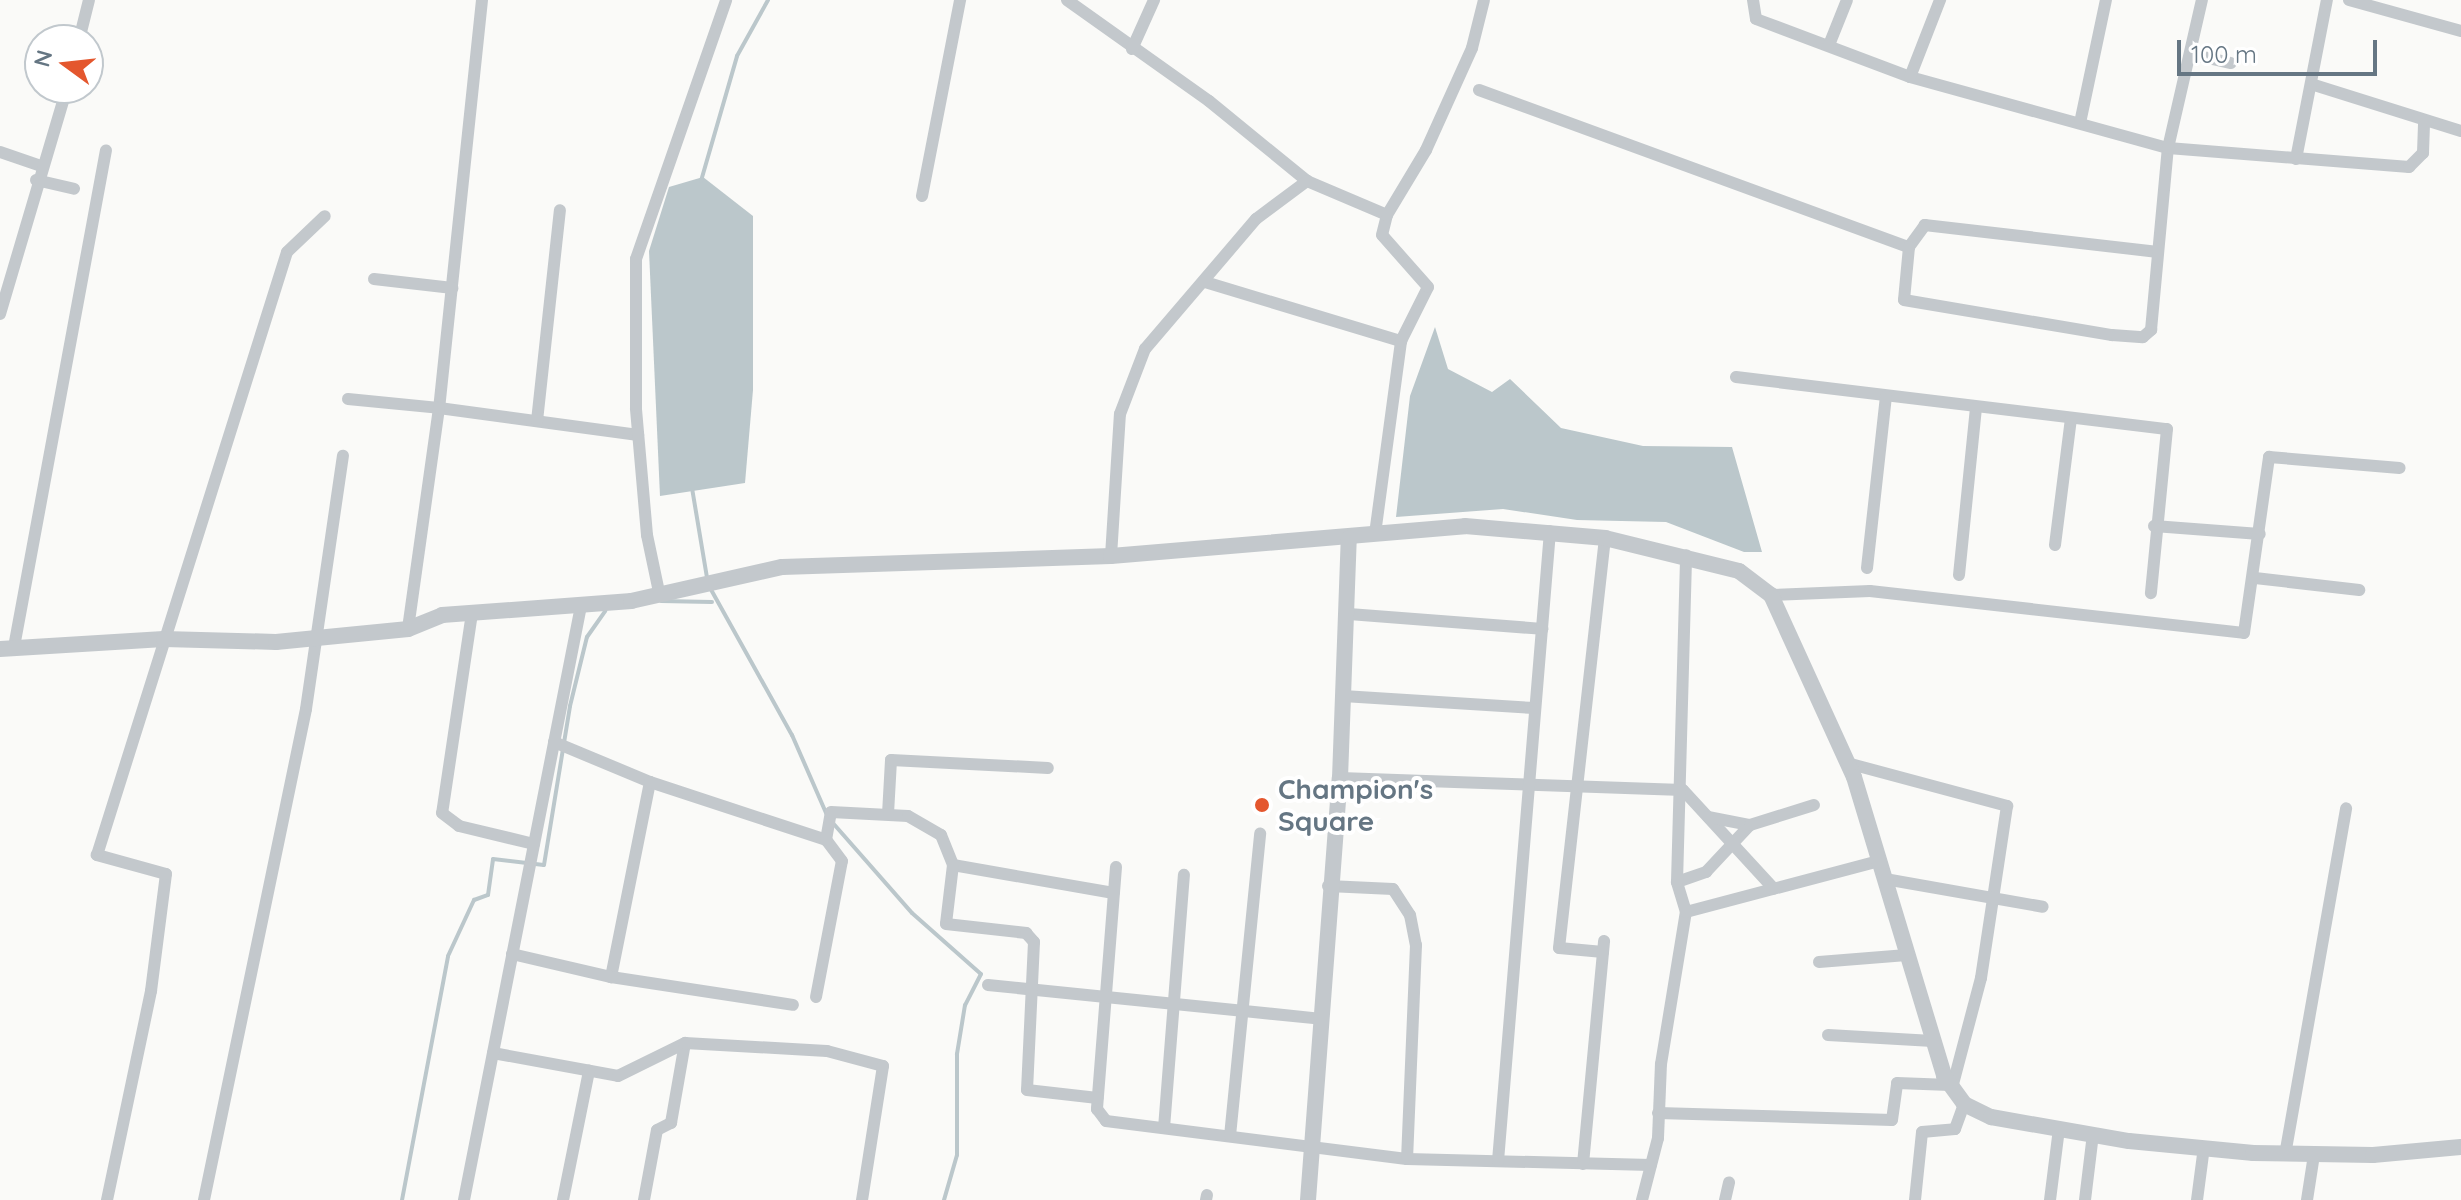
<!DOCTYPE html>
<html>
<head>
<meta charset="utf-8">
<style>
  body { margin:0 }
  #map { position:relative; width:2461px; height:1200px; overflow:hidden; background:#fafaf8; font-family:Quicksand,sans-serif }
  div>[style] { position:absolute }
  .water>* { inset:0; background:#bbc7cb }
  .stream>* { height:4px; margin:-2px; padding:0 2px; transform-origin:2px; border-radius:2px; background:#bbc7cb }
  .minor>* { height:12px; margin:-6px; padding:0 6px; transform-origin:6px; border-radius:6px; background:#c3c8cc }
  .tertiary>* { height:16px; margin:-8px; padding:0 8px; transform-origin:8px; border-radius:8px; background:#c3c8cc }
  .dots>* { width:22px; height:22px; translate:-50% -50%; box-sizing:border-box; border:4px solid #fff; border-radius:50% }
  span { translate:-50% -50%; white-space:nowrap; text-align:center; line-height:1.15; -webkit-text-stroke:8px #fff; paint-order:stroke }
  .poi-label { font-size:28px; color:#657683; font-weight:700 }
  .left { translate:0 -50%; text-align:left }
  .north { position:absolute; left:24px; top:24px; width:80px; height:80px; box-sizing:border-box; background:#fff; border:2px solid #c1c8cd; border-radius:50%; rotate:285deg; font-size:22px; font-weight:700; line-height:32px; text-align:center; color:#657683 }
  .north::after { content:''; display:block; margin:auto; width:28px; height:36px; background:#e4572e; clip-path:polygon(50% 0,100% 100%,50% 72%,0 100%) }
  .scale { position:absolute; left:2177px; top:40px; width:200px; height:36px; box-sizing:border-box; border:4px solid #657683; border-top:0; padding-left:10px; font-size:24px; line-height:28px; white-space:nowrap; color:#657683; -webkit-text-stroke:6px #fff; paint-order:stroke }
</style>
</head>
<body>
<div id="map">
  <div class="water">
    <div style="clip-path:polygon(703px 177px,753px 216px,753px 390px,745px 483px,660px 496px,649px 251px,669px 187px)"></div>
    <div style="clip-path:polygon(1435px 327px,1448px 369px,1492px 392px,1510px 379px,1561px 428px,1643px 446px,1732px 447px,1762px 552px,1744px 552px,1666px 522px,1577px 520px,1503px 509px,1396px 517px,1410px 396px)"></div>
  </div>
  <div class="stream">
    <div style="left:701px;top:181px;width:130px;rotate:-73.9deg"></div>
    <div style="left:737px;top:56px;width:64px;rotate:-61deg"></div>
    <div style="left:692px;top:488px;width:91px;rotate:80.5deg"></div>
    <div style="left:709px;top:586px;width:171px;rotate:60.9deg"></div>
    <div style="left:792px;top:735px;width:87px;rotate:66.4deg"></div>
    <div style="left:661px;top:601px;width:51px;rotate:1.1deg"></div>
    <div style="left:832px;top:822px;width:121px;rotate:48.7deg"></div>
    <div style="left:912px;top:913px;width:92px;rotate:41.5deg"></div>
    <div style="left:981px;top:974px;width:35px;rotate:117deg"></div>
    <div style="left:965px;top:1005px;width:50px;rotate:99.3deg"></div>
    <div style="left:957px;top:1054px;width:101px;rotate:90deg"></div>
    <div style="left:957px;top:1155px;width:47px;rotate:106.1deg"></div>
    <div style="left:402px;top:1200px;width:248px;rotate:-79.3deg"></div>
    <div style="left:448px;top:956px;width:62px;rotate:-65.1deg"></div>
    <div style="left:474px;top:900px;width:15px;rotate:-20deg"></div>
    <div style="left:488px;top:895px;width:36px;rotate:-82deg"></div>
    <div style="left:493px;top:859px;width:51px;rotate:6.7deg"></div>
    <div style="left:544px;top:865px;width:161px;rotate:-80.7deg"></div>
    <div style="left:570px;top:706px;width:71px;rotate:-76.2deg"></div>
    <div style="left:587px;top:637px;width:32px;rotate:-55deg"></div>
  </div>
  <div class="minor">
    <div style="left:482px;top:0;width:410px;rotate:96deg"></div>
    <div style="left:439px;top:408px;width:201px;rotate:7.7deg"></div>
    <div style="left:1067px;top:0;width:174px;rotate:35.4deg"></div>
    <div style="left:1209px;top:101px;width:127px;rotate:39.2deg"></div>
    <div style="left:1753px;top:0;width:19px;rotate:81deg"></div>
    <div style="left:1756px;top:19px;width:165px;rotate:20.6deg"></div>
    <div style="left:1910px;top:77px;width:268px;rotate:15.4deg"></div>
    <div style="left:2168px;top:148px;width:242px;rotate:4.5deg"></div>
    <div style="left:2409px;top:167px;width:20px;rotate:-45deg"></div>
    <div style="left:2423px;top:153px;width:32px;rotate:-88deg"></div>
    <div style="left:2349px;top:0;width:116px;rotate:15.5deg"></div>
    <div style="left:79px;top:40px;width:41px;rotate:-76deg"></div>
    <div style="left:1829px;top:45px;width:48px;rotate:-68.2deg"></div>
    <div style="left:1132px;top:49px;width:54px;rotate:-65.8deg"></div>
    <div style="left:2190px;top:54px;width:42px;rotate:12.4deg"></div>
    <div style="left:1910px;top:77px;width:83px;rotate:-68.7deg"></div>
    <div style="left:2311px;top:84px;width:157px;rotate:17.4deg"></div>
    <div style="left:1479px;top:90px;width:458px;rotate:20.1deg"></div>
    <div style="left:2080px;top:123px;width:126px;rotate:-78.1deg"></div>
    <div style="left:0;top:152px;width:43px;rotate:18.9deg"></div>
    <div style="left:2296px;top:159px;width:162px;rotate:-79deg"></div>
    <div style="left:36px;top:180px;width:39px;rotate:13deg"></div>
    <div style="left:922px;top:196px;width:200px;rotate:-79deg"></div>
    <div style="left:2158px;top:252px;width:235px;rotate:-173.4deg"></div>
    <div style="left:1925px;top:225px;width:27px;rotate:126deg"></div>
    <div style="left:1909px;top:247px;width:53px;rotate:95.4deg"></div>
    <div style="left:1904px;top:300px;width:211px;rotate:9.6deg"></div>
    <div style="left:2112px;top:335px;width:31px;rotate:4deg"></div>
    <div style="left:2143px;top:337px;width:11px;rotate:-41deg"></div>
    <div style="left:2151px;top:330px;width:183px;rotate:-84.7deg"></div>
    <div style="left:2168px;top:148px;width:152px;rotate:-77.1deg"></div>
    <div style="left:374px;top:279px;width:79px;rotate:6.6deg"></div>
    <div style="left:1205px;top:282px;width:205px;rotate:16.8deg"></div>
    <div style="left:0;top:314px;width:236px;rotate:-73.5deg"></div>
    <div style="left:1736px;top:377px;width:434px;rotate:6.9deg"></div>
    <div style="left:2167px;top:429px;width:165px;rotate:95.6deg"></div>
    <div style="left:348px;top:399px;width:91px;rotate:5.6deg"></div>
    <div style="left:439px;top:408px;width:223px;rotate:98deg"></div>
    <div style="left:537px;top:421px;width:212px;rotate:-83.8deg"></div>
    <div style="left:2154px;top:526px;width:106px;rotate:4.3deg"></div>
    <div style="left:1375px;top:534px;width:195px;rotate:-82.3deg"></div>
    <div style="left:1401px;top:341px;width:60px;rotate:-63.4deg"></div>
    <div style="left:1428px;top:287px;width:69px;rotate:-131.5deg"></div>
    <div style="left:1382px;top:235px;width:21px;rotate:-76deg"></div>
    <div style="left:2055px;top:545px;width:128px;rotate:-82.8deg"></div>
    <div style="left:1111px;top:556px;width:142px;rotate:-86.4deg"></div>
    <div style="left:1120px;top:414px;width:70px;rotate:-69deg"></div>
    <div style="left:1145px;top:349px;width:171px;rotate:-49.5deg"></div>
    <div style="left:1256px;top:219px;width:64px;rotate:-36.7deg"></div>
    <div style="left:1307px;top:181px;width:87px;rotate:23deg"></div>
    <div style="left:1387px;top:215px;width:76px;rotate:-59deg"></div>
    <div style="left:1426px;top:150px;width:112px;rotate:-65.7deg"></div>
    <div style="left:1472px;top:48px;width:49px;rotate:-76deg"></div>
    <div style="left:1867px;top:568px;width:173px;rotate:-83.7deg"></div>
    <div style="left:1959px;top:575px;width:168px;rotate:-84.2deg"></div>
    <div style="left:2255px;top:578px;width:105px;rotate:6.6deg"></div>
    <div style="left:659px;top:592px;width:58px;rotate:-101.9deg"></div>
    <div style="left:647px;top:535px;width:127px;rotate:-95deg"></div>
    <div style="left:636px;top:408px;width:149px;rotate:-90deg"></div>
    <div style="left:636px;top:259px;width:274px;rotate:-70.8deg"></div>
    <div style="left:1771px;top:595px;width:99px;rotate:-2.3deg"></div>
    <div style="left:1870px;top:591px;width:376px;rotate:6.4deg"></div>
    <div style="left:2244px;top:633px;width:178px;rotate:-81.9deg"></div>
    <div style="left:2269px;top:457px;width:131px;rotate:4.8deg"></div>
    <div style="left:472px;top:613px;width:202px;rotate:98.5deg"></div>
    <div style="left:442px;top:813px;width:21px;rotate:37deg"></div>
    <div style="left:459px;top:826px;width:77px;rotate:13.5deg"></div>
    <div style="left:1349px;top:614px;width:194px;rotate:4.4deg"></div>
    <div style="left:14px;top:647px;width:505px;rotate:-79.51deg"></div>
    <div style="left:1343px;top:696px;width:192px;rotate:3.6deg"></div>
    <div style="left:554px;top:742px;width:104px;rotate:22.6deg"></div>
    <div style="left:650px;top:782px;width:199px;rotate:101.3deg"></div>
    <div style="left:611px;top:977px;width:184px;rotate:8.7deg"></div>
    <div style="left:1847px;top:763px;width:166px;rotate:15deg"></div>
    <div style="left:2007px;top:806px;width:174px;rotate:98.6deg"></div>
    <div style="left:1981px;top:978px;width:114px;rotate:104.8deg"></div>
    <div style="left:1340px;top:778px;width:343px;rotate:2deg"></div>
    <div style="left:1683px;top:790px;width:134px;rotate:47.4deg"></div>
    <div style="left:650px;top:782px;width:185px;rotate:18.2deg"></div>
    <div style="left:888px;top:814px;width:54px;rotate:-86.8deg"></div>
    <div style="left:891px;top:760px;width:157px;rotate:2.9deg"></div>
    <div style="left:1708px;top:817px;width:43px;rotate:10.8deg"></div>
    <div style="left:953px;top:865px;width:163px;rotate:9.9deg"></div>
    <div style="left:1116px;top:867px;width:243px;rotate:94.5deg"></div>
    <div style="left:1097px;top:1109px;width:15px;rotate:53deg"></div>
    <div style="left:1106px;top:1121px;width:303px;rotate:7.2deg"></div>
    <div style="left:1407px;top:1159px;width:244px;rotate:1.4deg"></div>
    <div style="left:1885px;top:879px;width:160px;rotate:10deg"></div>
    <div style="left:1677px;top:882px;width:31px;rotate:-19deg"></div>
    <div style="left:1706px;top:872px;width:64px;rotate:-46.9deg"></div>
    <div style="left:1750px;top:825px;width:67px;rotate:-17.4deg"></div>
    <div style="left:1328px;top:886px;width:65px;rotate:2.6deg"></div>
    <div style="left:1393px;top:889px;width:31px;rotate:57deg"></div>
    <div style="left:1410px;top:915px;width:31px;rotate:79deg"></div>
    <div style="left:1416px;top:945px;width:214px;rotate:92.4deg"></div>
    <div style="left:1686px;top:912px;width:200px;rotate:-14.8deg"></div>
    <div style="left:1603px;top:952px;width:44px;rotate:-174.8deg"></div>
    <div style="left:1559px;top:948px;width:413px;rotate:-83.6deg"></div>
    <div style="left:512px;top:954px;width:102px;rotate:13.1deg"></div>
    <div style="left:1819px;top:962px;width:88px;rotate:-4.5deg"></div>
    <div style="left:988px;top:985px;width:335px;rotate:5.8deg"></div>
    <div style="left:816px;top:997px;width:138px;rotate:-79.2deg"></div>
    <div style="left:842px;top:861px;width:26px;rotate:-127deg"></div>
    <div style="left:826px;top:840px;width:28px;rotate:-80deg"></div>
    <div style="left:831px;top:812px;width:77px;rotate:3deg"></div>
    <div style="left:908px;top:816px;width:38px;rotate:30deg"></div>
    <div style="left:941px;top:835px;width:32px;rotate:68deg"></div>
    <div style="left:953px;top:865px;width:59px;rotate:96.8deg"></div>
    <div style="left:946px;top:924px;width:81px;rotate:6.4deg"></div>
    <div style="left:1026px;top:933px;width:12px;rotate:48deg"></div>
    <div style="left:1034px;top:942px;width:148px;rotate:92.7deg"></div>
    <div style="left:1027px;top:1090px;width:71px;rotate:6.4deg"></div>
    <div style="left:1828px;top:1035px;width:105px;rotate:3.3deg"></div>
    <div style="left:493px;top:1053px;width:127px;rotate:10.4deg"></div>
    <div style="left:618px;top:1076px;width:75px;rotate:-26.2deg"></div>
    <div style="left:1658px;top:1113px;width:234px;rotate:1.7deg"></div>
    <div style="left:1892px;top:1120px;width:37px;rotate:-82deg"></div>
    <div style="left:1897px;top:1083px;width:53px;rotate:2.2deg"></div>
    <div style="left:1164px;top:1128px;width:254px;rotate:-85.5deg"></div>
    <div style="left:1230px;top:1136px;width:304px;rotate:-84.3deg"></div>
    <div style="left:2285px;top:1155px;width:352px;rotate:-80deg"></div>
    <div style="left:1498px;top:1161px;width:632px;rotate:-85.28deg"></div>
    <div style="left:1583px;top:1164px;width:224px;rotate:-84.6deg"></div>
    <div style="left:107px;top:1200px;width:214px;rotate:-78.1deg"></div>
    <div style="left:151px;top:991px;width:118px;rotate:-82.7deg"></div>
    <div style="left:166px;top:874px;width:72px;rotate:-164.6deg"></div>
    <div style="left:97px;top:855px;width:632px;rotate:-72.51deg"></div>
    <div style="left:287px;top:252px;width:52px;rotate:-43.5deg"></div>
    <div style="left:204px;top:1200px;width:501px;rotate:-78.26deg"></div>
    <div style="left:306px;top:709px;width:256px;rotate:-81.7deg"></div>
    <div style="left:464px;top:1200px;width:605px;rotate:-78.86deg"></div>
    <div style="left:563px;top:1200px;width:132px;rotate:-78.6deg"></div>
    <div style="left:644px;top:1200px;width:71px;rotate:-79.5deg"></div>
    <div style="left:657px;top:1130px;width:16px;rotate:-27deg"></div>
    <div style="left:671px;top:1123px;width:81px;rotate:-80.1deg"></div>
    <div style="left:685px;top:1043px;width:142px;rotate:3.2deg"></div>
    <div style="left:827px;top:1051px;width:58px;rotate:15deg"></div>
    <div style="left:883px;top:1066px;width:136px;rotate:98.9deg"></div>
    <div style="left:1206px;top:1200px;width:5px;rotate:-79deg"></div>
    <div style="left:1642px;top:1200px;width:64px;rotate:-75.5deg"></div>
    <div style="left:1658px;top:1138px;width:74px;rotate:-87.7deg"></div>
    <div style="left:1661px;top:1064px;width:154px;rotate:-80.7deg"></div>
    <div style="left:1686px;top:912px;width:31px;rotate:-107deg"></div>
    <div style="left:1677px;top:882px;width:327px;rotate:-88.4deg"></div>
    <div style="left:1725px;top:1200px;width:18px;rotate:-77deg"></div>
    <div style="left:1915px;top:1200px;width:68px;rotate:-84.1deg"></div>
    <div style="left:1922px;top:1132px;width:33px;rotate:-5deg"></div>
    <div style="left:1955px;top:1129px;width:27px;rotate:-70deg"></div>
    <div style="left:2050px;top:1200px;width:72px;rotate:-82.8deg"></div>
    <div style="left:2085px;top:1200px;width:66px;rotate:-83.1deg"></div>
    <div style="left:2197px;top:1200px;width:53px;rotate:-82.5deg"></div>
    <div style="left:2307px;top:1200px;width:46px;rotate:-81.2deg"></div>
  </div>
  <div class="tertiary">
    <div style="left:0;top:649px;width:164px;rotate:-3.5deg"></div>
    <div style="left:164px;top:639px;width:112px;rotate:1.5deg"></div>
    <div style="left:276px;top:642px;width:133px;rotate:-5.6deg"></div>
    <div style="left:408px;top:629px;width:37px;rotate:-22deg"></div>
    <div style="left:442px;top:615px;width:190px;rotate:-4.2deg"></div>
    <div style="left:631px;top:601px;width:155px;rotate:-12.7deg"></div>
    <div style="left:782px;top:567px;width:329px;rotate:-1.9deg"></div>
    <div style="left:1111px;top:556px;width:355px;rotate:-4.8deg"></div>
    <div style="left:1465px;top:526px;width:141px;rotate:4.9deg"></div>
    <div style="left:1605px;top:538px;width:138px;rotate:13.8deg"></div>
    <div style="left:1739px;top:571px;width:40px;rotate:37deg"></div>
    <div style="left:1771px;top:595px;width:200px;rotate:65.5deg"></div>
    <div style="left:1854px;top:777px;width:312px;rotate:73.2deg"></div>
    <div style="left:1944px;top:1076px;width:34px;rotate:54deg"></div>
    <div style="left:1964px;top:1104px;width:30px;rotate:26deg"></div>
    <div style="left:1991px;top:1117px;width:140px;rotate:9.9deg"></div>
    <div style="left:2129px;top:1141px;width:125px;rotate:5.5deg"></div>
    <div style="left:2253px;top:1153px;width:120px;rotate:1deg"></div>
    <div style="left:2373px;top:1155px;width:88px;rotate:-5.2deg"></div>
    <div style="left:1308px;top:1200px;width:423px;rotate:-85.7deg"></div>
    <div style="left:1340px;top:778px;width:240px;rotate:-87.9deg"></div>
  </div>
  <div class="dots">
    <div style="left:1262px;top:805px;background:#e4572e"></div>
  </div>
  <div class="poi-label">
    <span class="left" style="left:1278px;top:805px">Champion's<br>Square</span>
  </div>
  <div class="north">N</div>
  <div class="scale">100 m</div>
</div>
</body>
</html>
